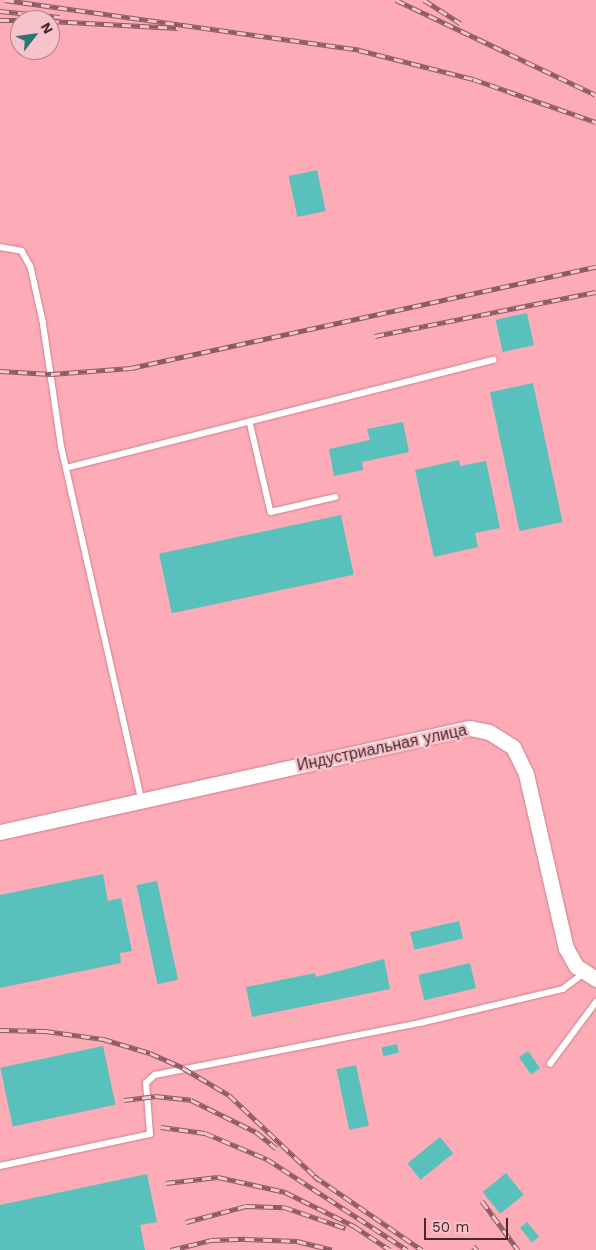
<!DOCTYPE html>
<html>
<head>
<meta charset="utf-8">
<style>
  body { margin:0 }
  #map { position:relative; width:596px; height:1250px; overflow:hidden; background:#fdabb7; font-family:"Work Sans",sans-serif }
  div>[style] { position:absolute }
  .building>* { inset:0; background:#59c1bb; transform-origin:0 0 }
  .roads { filter:drop-shadow(0 0 1px #ce808c) drop-shadow(0 0 1px #ce808c) }
  .lane>* { height:5.5px; margin:-2.75px; padding:0 2.75px; transform-origin:2.75px; border-radius:2.75px; background:#fff }
  .secondary>* { height:15px; margin:-7.5px; padding:0 7.5px; transform-origin:7.5px; border-radius:7.5px; background:#fff }
  .rail>* { height:5px; margin-top:-2.5px; transform-origin:0; background:repeating-linear-gradient(90deg,#f6c3ca 0 9px,#8e5b62 0 18px); box-sizing:border-box; border-block:1px solid #8e5b62 }
  span { translate:-50% -50%; white-space:nowrap; text-align:center; line-height:1.15; -webkit-text-stroke:5px #f6c3ca; paint-order:stroke }
  .street-label { font-size:16px; color:#48282d }
  .north { position:absolute; left:10px; top:10px; width:50px; height:50px; box-sizing:border-box; background:#f6c3ca; border:1px solid #b0858b; border-radius:50%; rotate:60deg; font-size:14px; font-weight:700; line-height:20px; text-align:center; color:#48282d }
  .north::after { content:''; display:block; margin:auto; width:18px; height:22px; background:#2b7470; clip-path:polygon(50% 0,100% 100%,50% 72%,0 100%) }
  .scale { position:absolute; left:424px; top:1218px; width:84px; height:22px; box-sizing:border-box; border:2px solid #48282d; border-top:0; padding-left:6px; font-size:15px; line-height:18px; white-space:nowrap; color:#48282d; -webkit-text-stroke:4px #f6c3ca; paint-order:stroke }
</style>
</head>
<body>
<div id="map">
  <div class="building">
    <div style="left:317px;top:170px;width:42px;height:29px;rotate:78deg"></div>
    <div style="left:527px;top:313px;width:33px;height:32px;rotate:78deg"></div>
    <div style="left:533px;top:383px;width:142px;height:44px;rotate:78deg"></div>
    <div style="clip-path:polygon(403px 422px,409px 452px,362px 462px,363px 470px,334px 476px,329px 449px,370px 440px,367px 429px)"></div>
    <div style="clip-path:polygon(459px 460px,460px 466px,486px 461px,500px 528px,475px 533px,478px 547px,434px 557px,415px 470px)"></div>
    <div style="left:341px;top:515px;width:61px;height:186px;rotate:78deg"></div>
    <div style="clip-path:polygon(103px 874px,108px 901px,121px 898px,132px 951px,120px 953px,121px 963px,0 988px,0 895px)"></div>
    <div style="left:157px;top:881px;width:101px;height:21px;rotate:78deg"></div>
    <div style="left:459px;top:921px;width:18px;height:50px;rotate:77deg"></div>
    <div style="clip-path:polygon(384px 959px,390px 989px,252px 1017px,246px 987px,315px 973px,316px 977px)"></div>
    <div style="left:470px;top:963px;width:26px;height:53px;rotate:77deg"></div>
    <div style="left:397px;top:1044px;width:9px;height:16px;rotate:77deg"></div>
    <div style="left:103px;top:1046px;width:60px;height:105px;rotate:78deg"></div>
    <div style="left:528px;top:1051px;width:21px;height:11px;rotate:55deg"></div>
    <div style="left:356px;top:1065px;width:62px;height:20px;rotate:78deg"></div>
    <div style="left:440px;top:1137px;width:21px;height:42px;rotate:51deg"></div>
    <div style="left:506px;top:1173px;width:28px;height:30px;rotate:51deg"></div>
    <div style="clip-path:polygon(147px 1174px,157px 1222px,140px 1225px,145px 1250px,0 1250px,0 1205px)"></div>
    <div style="left:527px;top:1222px;width:19px;height:9px;rotate:51deg"></div>
  </div>
  <div class="roads">
    <div class="lane">
      <div style="left:0;top:247px;width:22px;rotate:10deg"></div>
      <div style="left:22px;top:251px;width:18px;rotate:61deg"></div>
      <div style="left:31px;top:267px;width:55px;rotate:77.5deg"></div>
      <div style="left:43px;top:321px;width:129px;rotate:81.6deg"></div>
      <div style="left:62px;top:449px;width:360px;rotate:77.2deg"></div>
      <div style="left:250px;top:422px;width:92px;rotate:76.9deg"></div>
      <div style="left:271px;top:512px;width:66px;rotate:-13.2deg"></div>
      <div style="left:66px;top:468px;width:441px;rotate:-14.2deg"></div>
      <div style="left:550px;top:1064px;width:77px;rotate:-53.4deg"></div>
      <div style="left:0;top:1166px;width:153px;rotate:-12deg"></div>
      <div style="left:150px;top:1134px;width:51px;rotate:-94.5deg"></div>
      <div style="left:146px;top:1083px;width:12px;rotate:-42deg"></div>
      <div style="left:155px;top:1075px;width:270px;rotate:-11.1deg"></div>
      <div style="left:420px;top:1023px;width:147px;rotate:-13.4deg"></div>
      <div style="left:563px;top:989px;width:26px;rotate:-37deg"></div>
    </div>
    <div class="secondary">
      <div style="left:0;top:832px;width:481px;rotate:-12.5deg"></div>
      <div style="left:470px;top:728px;width:19px;rotate:12deg"></div>
      <div style="left:489px;top:732px;width:28px;rotate:32deg"></div>
      <div style="left:513px;top:747px;width:30px;rotate:64deg"></div>
      <div style="left:526px;top:774px;width:179px;rotate:77.1deg"></div>
      <div style="left:566px;top:948px;width:21px;rotate:61deg"></div>
      <div style="left:576px;top:966px;width:24px;rotate:33deg"></div>
    </div>
  </div>
  <div class="rail">
    <div style="left:5px;top:0;width:358px;rotate:8deg"></div>
    <div style="left:359px;top:50px;width:118px;rotate:14.3deg"></div>
    <div style="left:473px;top:79px;width:130px;rotate:19.3deg"></div>
    <div style="left:396px;top:0;width:221px;rotate:25.4deg"></div>
    <div style="left:424px;top:0;width:43px;rotate:32.6deg"></div>
    <div style="left:0;top:11px;width:60px;rotate:5.7deg"></div>
    <div style="left:0;top:20px;width:20px"></div>
    <div style="left:50px;top:21px;width:128px;rotate:3.1deg"></div>
    <div style="left:375px;top:336px;width:225px;rotate:-11.3deg"></div>
    <div style="left:0;top:371px;width:51px;rotate:3.4deg"></div>
    <div style="left:51px;top:374px;width:80px;rotate:-4.3deg"></div>
    <div style="left:131px;top:368px;width:476px;rotate:-12.3deg"></div>
    <div style="left:0;top:1030px;width:45px;rotate:1.3deg"></div>
    <div style="left:45px;top:1031px;width:59px;rotate:7.9deg"></div>
    <div style="left:103px;top:1039px;width:49px;rotate:16.6deg"></div>
    <div style="left:150px;top:1053px;width:36px;rotate:24deg"></div>
    <div style="left:183px;top:1068px;width:53px;rotate:30.4deg"></div>
    <div style="left:229px;top:1095px;width:124px;rotate:43.4deg"></div>
    <div style="left:124px;top:1100px;width:31px;rotate:-7deg"></div>
    <div style="left:155px;top:1096px;width:36px;rotate:6deg"></div>
    <div style="left:191px;top:1100px;width:72px;rotate:26.2deg"></div>
    <div style="left:256px;top:1132px;width:26px;rotate:39deg"></div>
    <div style="left:161px;top:1127px;width:44px;rotate:7.8deg"></div>
    <div style="left:205px;top:1133px;width:67px;rotate:22.8deg"></div>
    <div style="left:267px;top:1159px;width:167px;rotate:33deg"></div>
    <div style="left:314px;top:1176px;width:131px;rotate:34.4deg"></div>
    <div style="left:166px;top:1183px;width:52px;rotate:-6.6deg"></div>
    <div style="left:218px;top:1177px;width:69px;rotate:12.6deg"></div>
    <div style="left:285px;top:1192px;width:77px;rotate:26.2deg"></div>
    <div style="left:354px;top:1226px;width:43px;rotate:33.7deg"></div>
    <div style="left:482px;top:1201px;width:61px;rotate:53.7deg"></div>
    <div style="left:186px;top:1222px;width:62px;rotate:-14.9deg"></div>
    <div style="left:246px;top:1206px;width:38px;rotate:2deg"></div>
    <div style="left:284px;top:1207px;width:65px;rotate:19deg"></div>
    <div style="left:473px;top:1246px;width:6px;rotate:45deg"></div>
    <div style="left:171px;top:1250px;width:41px;rotate:-14deg"></div>
    <div style="left:211px;top:1240px;width:34px;rotate:-2deg"></div>
    <div style="left:245px;top:1239px;width:52px;rotate:2.2deg"></div>
    <div style="left:297px;top:1241px;width:36px;rotate:14deg"></div>
  </div>
  <div class="street-label">
    <span style="left:382px;top:748px;rotate:-12deg">Индустриальная улица</span>
  </div>
  <div class="north">N</div>
  <div class="scale">50 m</div>
</div>
</body>
</html>
